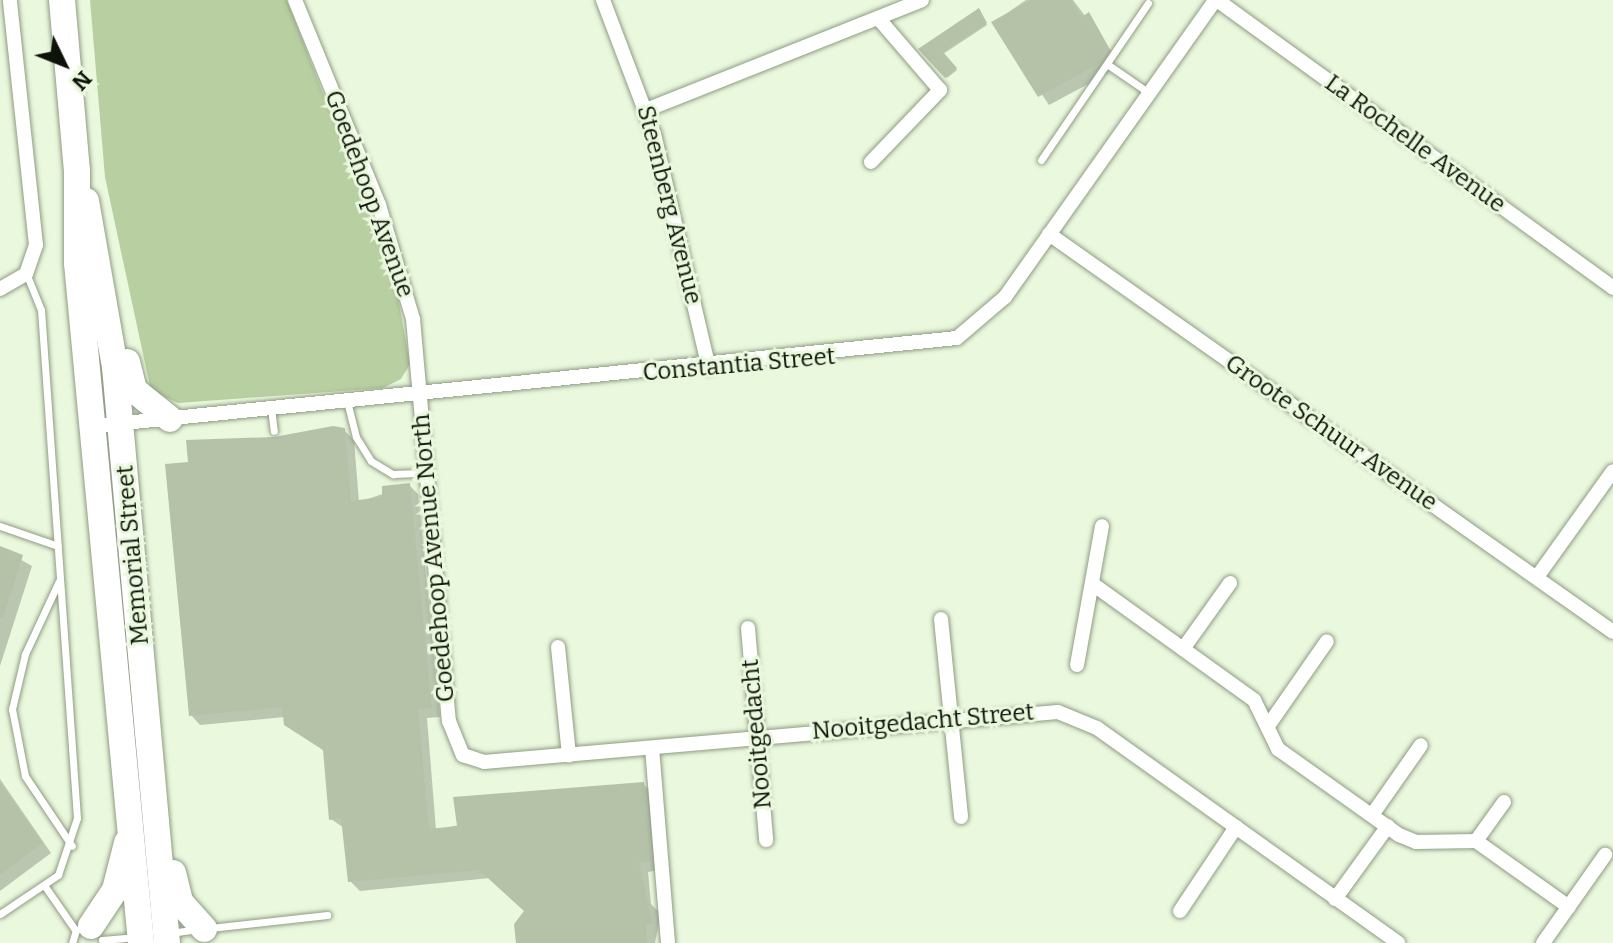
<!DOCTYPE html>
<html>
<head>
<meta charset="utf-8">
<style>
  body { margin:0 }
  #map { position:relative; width:1613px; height:943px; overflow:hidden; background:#eaf8dd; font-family:Bitter,serif }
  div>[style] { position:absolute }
  .green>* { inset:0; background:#b8cfa1 }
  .shadow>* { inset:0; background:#0003 }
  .building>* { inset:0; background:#b5c2a8 }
  .roads { filter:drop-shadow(0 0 2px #8f9c83) drop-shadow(0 0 2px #8f9c83) }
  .lane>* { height:7px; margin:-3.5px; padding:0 3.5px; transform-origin:3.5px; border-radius:3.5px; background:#fff }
  .street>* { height:14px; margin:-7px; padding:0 7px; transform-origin:7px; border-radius:7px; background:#fff }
  .highway>* { height:26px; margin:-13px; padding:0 13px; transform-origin:13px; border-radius:13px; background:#fff }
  span { translate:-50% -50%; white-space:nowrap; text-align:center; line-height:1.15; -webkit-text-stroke:6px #eaf8dd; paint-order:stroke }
  .street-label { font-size:24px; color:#0e130a }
  .north { position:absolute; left:24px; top:24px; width:80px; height:80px; -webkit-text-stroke:6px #eaf8dd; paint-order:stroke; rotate:133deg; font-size:22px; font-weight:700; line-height:32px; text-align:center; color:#0e130a }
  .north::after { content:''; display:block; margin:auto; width:28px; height:36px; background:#0e130a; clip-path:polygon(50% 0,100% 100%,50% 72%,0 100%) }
</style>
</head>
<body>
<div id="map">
  <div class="green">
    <div style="clip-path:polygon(90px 0,287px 0,395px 281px,410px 364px,401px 379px,383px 388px,178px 403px,151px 391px,105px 177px)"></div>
  </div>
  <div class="shadow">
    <div style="clip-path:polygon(1026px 0,1073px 0,1116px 57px,1107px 74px,1049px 105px,994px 22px)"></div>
    <div style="clip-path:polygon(980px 12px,987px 25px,943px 54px,957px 70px,947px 78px,921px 49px)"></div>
    <div style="clip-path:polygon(344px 430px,354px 440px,359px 502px,409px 485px,418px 494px,440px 717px,427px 718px,436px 830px,644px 785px,654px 794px,660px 870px,648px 872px,651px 904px,661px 914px,655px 943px,518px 943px,526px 911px,490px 878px,360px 891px,350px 881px,344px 828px,331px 819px,326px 753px,285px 717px,200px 725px,191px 715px,190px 464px,274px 439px)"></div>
    <div style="clip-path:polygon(0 548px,32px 566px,0 666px)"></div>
    <div style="clip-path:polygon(0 779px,51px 853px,0 891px)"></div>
  </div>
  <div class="building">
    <div style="clip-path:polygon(1031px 0,1071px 0,1082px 17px,1089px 12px,1108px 46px,1098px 64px,1038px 97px,991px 22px)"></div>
    <div style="clip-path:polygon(979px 8px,987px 23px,943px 52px,957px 68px,945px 78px,918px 49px)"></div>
    <div style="clip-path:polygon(333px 426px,345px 428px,351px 501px,382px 497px,382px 486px,410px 483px,432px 708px,418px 709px,429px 829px,457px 826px,453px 797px,644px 782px,651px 861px,639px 863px,653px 924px,646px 925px,647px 943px,516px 943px,514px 924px,524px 911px,479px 870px,348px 882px,341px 818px,329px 820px,323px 750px,284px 725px,282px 707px,189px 716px,165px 464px,188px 462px,186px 440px,274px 437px)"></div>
    <div style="clip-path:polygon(0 546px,23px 555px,3px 618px,0 617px)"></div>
    <div style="clip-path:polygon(0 783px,43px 843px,0 875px)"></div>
  </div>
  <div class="roads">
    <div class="lane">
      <div style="left:1107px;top:64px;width:51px;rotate:34.6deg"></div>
      <div style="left:1041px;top:160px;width:190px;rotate:-55.7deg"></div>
      <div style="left:347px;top:401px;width:37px;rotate:76deg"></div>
      <div style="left:356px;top:437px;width:28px;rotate:58deg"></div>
      <div style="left:371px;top:461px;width:26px;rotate:31deg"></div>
      <div style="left:393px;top:474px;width:33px;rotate:-2deg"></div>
      <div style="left:271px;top:408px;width:23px;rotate:83deg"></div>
      <div style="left:0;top:526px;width:61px;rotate:19deg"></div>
      <div style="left:59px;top:581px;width:81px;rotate:115deg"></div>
      <div style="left:25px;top:654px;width:57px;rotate:103.3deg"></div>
      <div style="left:12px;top:709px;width:68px;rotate:79deg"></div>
      <div style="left:25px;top:776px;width:84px;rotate:56.1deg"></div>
      <div style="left:44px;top:885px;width:56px;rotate:55.2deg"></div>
      <div style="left:0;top:914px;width:70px;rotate:-33.9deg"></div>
      <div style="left:58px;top:875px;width:60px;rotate:-71.6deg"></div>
      <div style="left:77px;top:818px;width:509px;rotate:-94.05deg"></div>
      <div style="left:41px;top:310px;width:38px;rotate:-112deg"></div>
      <div style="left:210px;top:928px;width:118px;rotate:-6.3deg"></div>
      <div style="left:170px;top:933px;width:28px;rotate:-8deg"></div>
      <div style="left:102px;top:940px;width:32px;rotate:-5deg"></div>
      <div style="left:72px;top:943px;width:14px;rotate:-73deg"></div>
    </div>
    <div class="street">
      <div style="left:295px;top:0;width:222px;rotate:67.7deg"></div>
      <div style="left:379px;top:205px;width:119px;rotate:73.4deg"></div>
      <div style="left:413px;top:319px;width:404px;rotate:84.9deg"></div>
      <div style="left:449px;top:721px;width:37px;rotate:68deg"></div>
      <div style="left:463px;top:755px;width:22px;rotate:18deg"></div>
      <div style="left:484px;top:762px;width:576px;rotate:-4.98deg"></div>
      <div style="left:1058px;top:712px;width:42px;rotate:22.3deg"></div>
      <div style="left:1097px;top:728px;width:370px;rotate:35.5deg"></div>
      <div style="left:603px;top:0;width:143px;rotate:69.2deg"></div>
      <div style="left:654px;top:134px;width:240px;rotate:76.8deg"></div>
      <div style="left:1217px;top:0;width:490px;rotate:36deg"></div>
      <div style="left:646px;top:110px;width:297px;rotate:-21.7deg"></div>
      <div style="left:871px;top:162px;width:100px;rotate:-46.2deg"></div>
      <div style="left:940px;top:90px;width:95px;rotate:-130.7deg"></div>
      <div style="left:1049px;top:234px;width:690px;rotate:35.21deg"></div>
      <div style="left:0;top:289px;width:30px;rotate:-30deg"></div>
      <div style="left:26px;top:274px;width:31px;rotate:-71deg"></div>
      <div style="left:36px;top:245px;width:246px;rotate:-96.1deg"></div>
      <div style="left:95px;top:426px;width:866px;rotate:-5.83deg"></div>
      <div style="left:957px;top:338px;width:63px;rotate:-40.5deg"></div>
      <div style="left:1005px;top:297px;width:364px;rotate:-54.7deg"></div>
      <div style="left:1537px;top:577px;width:130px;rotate:-54.4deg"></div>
      <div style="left:1094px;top:585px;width:197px;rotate:35.7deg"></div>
      <div style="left:1254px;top:700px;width:55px;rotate:63.9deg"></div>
      <div style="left:1278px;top:749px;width:148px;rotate:35.4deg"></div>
      <div style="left:1399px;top:835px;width:18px;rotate:22deg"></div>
      <div style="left:1416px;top:842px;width:60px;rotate:-1deg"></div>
      <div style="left:1476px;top:841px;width:114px;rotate:35.4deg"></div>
      <div style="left:941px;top:619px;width:199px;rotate:84.2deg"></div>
      <div style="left:748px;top:628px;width:213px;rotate:85.1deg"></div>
      <div style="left:558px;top:647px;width:109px;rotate:84.2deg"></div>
      <div style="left:1183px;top:649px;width:81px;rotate:-54.5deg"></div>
      <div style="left:1077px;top:665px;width:141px;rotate:-79.8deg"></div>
      <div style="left:1268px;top:726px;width:103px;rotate:-55.2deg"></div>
      <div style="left:652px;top:748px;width:196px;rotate:85.3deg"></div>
      <div style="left:1372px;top:815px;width:85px;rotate:-55deg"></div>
      <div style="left:1476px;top:841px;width:48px;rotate:-54.3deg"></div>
      <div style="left:1335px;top:899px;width:90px;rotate:-54deg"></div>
      <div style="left:1180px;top:911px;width:101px;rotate:-56.3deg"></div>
      <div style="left:1543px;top:943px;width:108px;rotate:-54.8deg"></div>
    </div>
    <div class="highway">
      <div style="left:62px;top:0;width:172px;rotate:85deg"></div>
      <div style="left:77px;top:171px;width:92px;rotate:90deg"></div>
      <div style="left:77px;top:263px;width:683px;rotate:84.62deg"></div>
      <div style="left:86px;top:201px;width:169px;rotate:80.1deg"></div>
      <div style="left:115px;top:367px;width:578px;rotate:84.84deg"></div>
      <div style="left:127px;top:362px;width:29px;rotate:76deg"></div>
      <div style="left:134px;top:390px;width:46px;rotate:38.9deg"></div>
      <div style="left:173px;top:873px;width:30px;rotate:76deg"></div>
      <div style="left:180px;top:902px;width:36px;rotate:48deg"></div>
      <div style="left:91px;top:926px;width:43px;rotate:-56.3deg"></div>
      <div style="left:115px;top:890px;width:49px;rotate:-75.7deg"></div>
    </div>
  </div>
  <div class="street-label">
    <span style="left:1415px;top:144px;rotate:36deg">La Rochelle Avenue</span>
    <span style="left:369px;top:194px;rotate:70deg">Goedehoop Avenue</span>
    <span style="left:669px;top:205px;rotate:76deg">Steenberg Avenue</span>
    <span style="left:739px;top:365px;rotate:-5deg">Constantia Street</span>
    <span style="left:1331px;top:433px;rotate:35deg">Groote Schuur Avenue</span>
    <span style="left:133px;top:555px;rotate:-95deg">Memorial Street</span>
    <span style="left:434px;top:558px;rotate:-95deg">Goedehoop Avenue North</span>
    <span style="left:923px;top:722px;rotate:-5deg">Nooitgedacht Street</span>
    <span style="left:757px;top:734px;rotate:-95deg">Nooitgedacht</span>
  </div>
  <div class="north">N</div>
</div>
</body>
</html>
